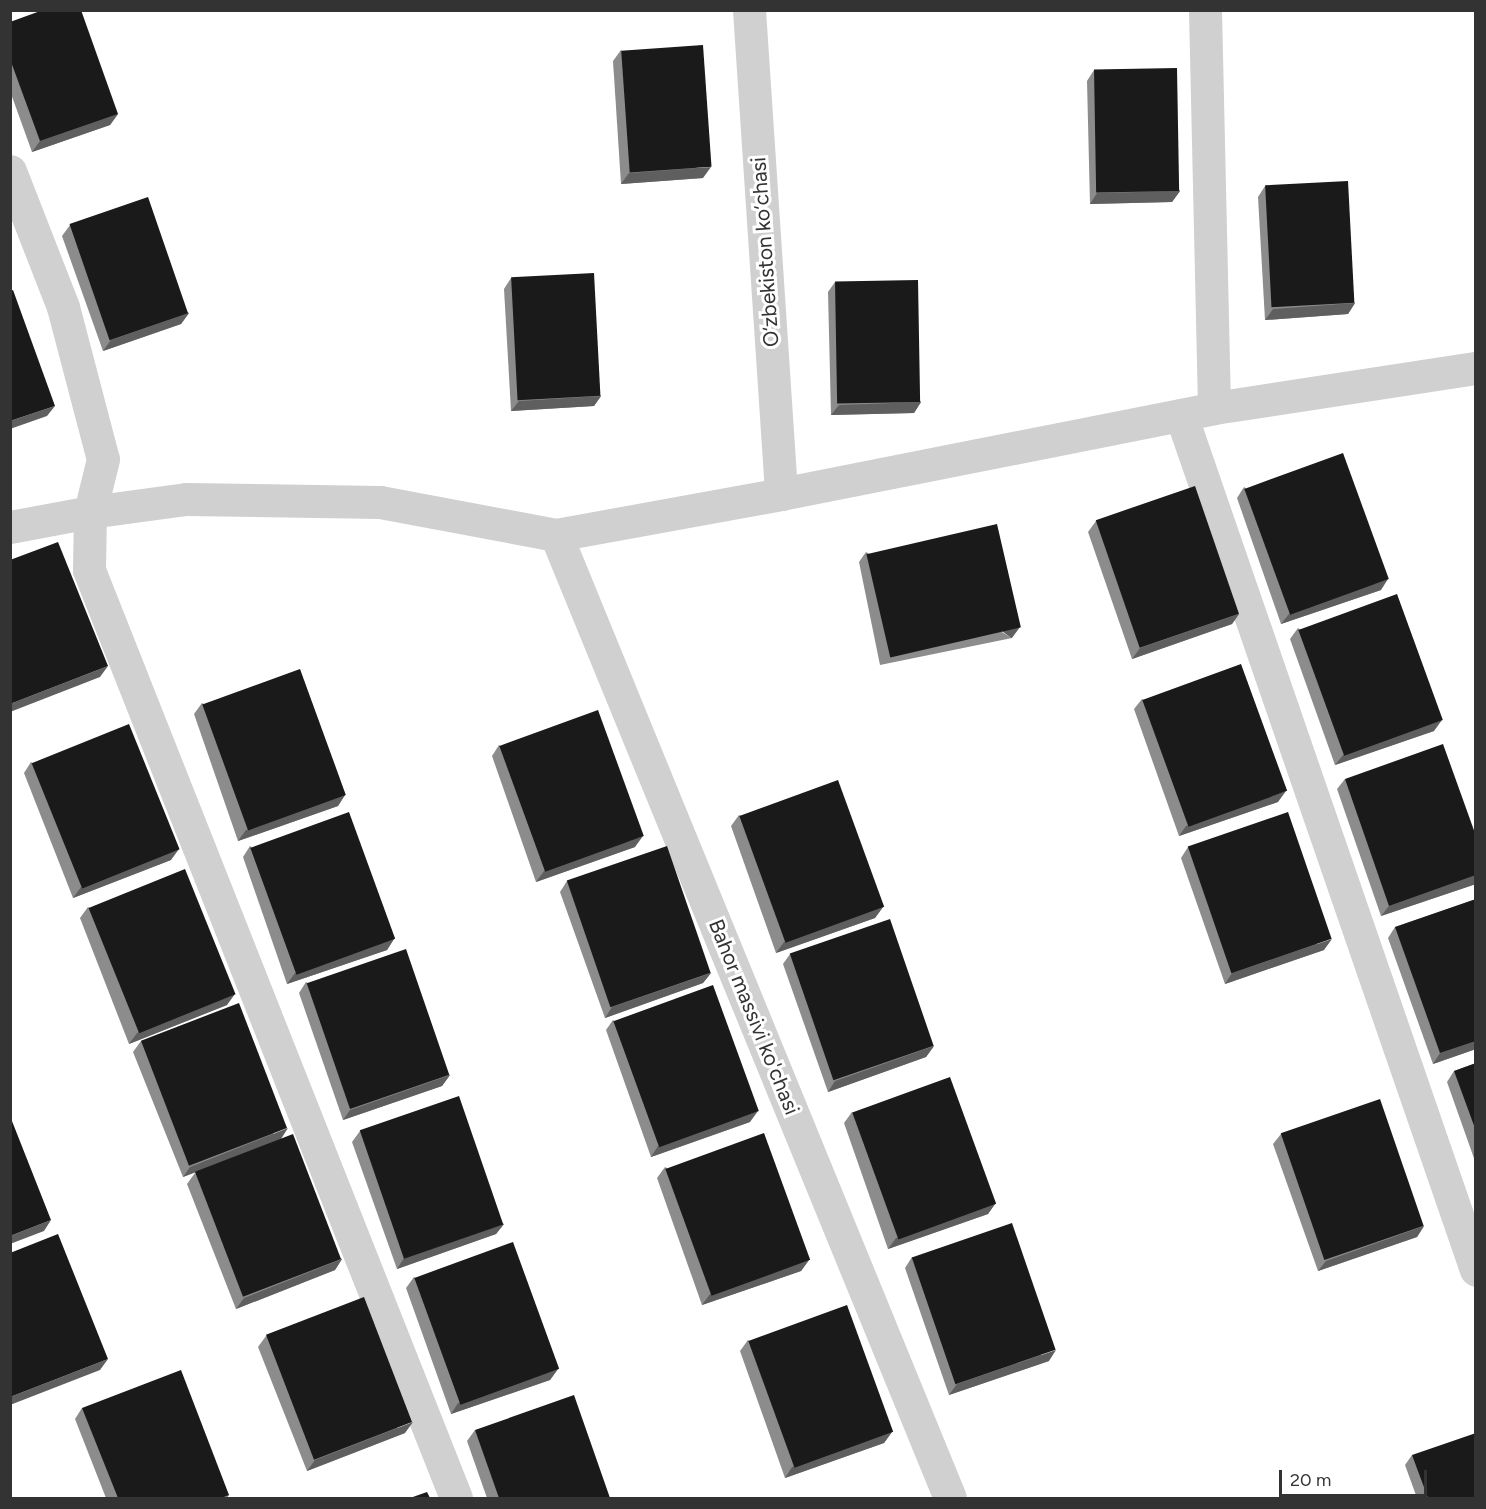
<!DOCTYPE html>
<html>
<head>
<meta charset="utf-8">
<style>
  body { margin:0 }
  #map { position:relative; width:1486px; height:1509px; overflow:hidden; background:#fff; font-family:Figtree,sans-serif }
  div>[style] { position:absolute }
  .minor>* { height:33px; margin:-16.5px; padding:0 16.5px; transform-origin:16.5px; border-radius:16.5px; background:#d0d0d0 }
  .wall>* { inset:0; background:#8c8c8c }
  .shaded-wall>* { inset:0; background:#5f5f5f; transform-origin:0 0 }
  .building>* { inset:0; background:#1a1a1a; transform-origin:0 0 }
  span { translate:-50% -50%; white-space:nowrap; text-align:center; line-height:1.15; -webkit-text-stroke:6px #fff; paint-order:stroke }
  .street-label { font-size:21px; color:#333 }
  .frame { position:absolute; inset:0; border:12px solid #333; pointer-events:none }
  .scale { position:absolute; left:1279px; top:1470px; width:148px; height:27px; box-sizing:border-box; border:3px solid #333; border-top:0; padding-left:8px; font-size:18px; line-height:21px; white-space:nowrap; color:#333; -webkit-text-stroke:4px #fff; paint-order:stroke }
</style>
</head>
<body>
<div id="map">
  <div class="minor">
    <div style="left:749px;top:10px;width:485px;rotate:86.2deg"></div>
    <div style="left:1205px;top:10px;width:398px;rotate:88.7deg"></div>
    <div style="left:10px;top:171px;width:146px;rotate:68.7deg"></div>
    <div style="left:63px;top:307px;width:157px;rotate:75.3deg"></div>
    <div style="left:103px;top:459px;width:55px;rotate:103.8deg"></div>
    <div style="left:90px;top:512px;width:58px;rotate:91deg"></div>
    <div style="left:89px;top:570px;width:998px;rotate:68.42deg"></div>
    <div style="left:1181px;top:415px;width:904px;rotate:70.96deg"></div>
    <div style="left:10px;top:527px;width:81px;rotate:-10.6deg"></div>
    <div style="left:90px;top:512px;width:97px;rotate:-7.7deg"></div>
    <div style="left:186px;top:499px;width:194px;rotate:0.9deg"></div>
    <div style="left:380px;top:502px;width:179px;rotate:10.6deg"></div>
    <div style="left:556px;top:535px;width:229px;rotate:-10.3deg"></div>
    <div style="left:781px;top:494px;width:441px;rotate:-11.2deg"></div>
    <div style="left:1214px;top:408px;width:265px;rotate:-8.7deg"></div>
    <div style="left:556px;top:535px;width:1040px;rotate:67.75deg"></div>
  </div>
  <div class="wall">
    <div style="clip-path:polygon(10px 22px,118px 114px,110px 125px,32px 152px,10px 91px)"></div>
    <div style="clip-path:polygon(621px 50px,703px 178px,621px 184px,613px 61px)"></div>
    <div style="clip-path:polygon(1094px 70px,1180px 191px,1172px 202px,1090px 204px,1087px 81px)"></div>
    <div style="clip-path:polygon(1265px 186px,1355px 303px,1348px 314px,1265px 320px,1258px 197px)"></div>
    <div style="clip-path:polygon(70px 225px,189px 313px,181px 324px,103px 351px,62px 236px)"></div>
    <div style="clip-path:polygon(511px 278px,601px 396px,594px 406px,511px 411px,504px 289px)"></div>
    <div style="clip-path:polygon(835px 282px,921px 402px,914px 413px,831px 415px,828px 292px)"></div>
    <div style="clip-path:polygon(1244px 487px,1381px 590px,1281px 624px,1237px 498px)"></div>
    <div style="clip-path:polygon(1096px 521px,1239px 614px,1232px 624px,1132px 659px,1088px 532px)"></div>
    <div style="clip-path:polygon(866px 552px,1012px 638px,880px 665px,859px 562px)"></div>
    <div style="clip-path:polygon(1298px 628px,1434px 731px,1335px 765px,1290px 639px)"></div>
    <div style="clip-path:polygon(1142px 699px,1278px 802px,1179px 836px,1134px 709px)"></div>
    <div style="clip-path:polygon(202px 703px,345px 795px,338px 806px,238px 841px,194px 714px)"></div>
    <div style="clip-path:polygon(499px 745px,635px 847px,536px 882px,492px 756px)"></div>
    <div style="clip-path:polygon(31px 762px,171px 860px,73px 898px,24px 773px)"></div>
    <div style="clip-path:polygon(1345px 779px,1476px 836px,1476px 884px,1381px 916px,1337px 789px)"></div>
    <div style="clip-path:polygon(739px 815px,883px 907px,875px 918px,776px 953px,731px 826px)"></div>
    <div style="clip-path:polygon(250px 846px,394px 939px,387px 950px,287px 984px,243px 857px)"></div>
    <div style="clip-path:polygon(1188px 847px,1324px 950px,1225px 984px,1181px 858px)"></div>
    <div style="clip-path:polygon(567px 881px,711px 973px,703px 983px,605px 1018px,560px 892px)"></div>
    <div style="clip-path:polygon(1476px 899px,1476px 1049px,1433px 1064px,1388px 938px,1395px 927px)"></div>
    <div style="clip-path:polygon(88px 907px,227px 1005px,129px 1044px,80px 918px)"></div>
    <div style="clip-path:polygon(790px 954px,934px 1046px,926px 1057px,828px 1092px,783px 964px)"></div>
    <div style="clip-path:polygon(306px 982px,450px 1075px,442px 1086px,343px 1120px,299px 993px)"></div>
    <div style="clip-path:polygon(613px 1020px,750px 1122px,651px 1157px,606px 1030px)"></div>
    <div style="clip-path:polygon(141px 1041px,281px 1139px,183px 1177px,133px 1052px)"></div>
    <div style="clip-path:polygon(1476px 1063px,1476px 1164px,1447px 1082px,1454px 1071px)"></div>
    <div style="clip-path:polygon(852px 1112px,995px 1204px,988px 1214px,888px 1249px,844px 1123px)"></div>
    <div style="clip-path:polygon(360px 1131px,504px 1224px,496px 1234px,397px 1269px,352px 1142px)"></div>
    <div style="clip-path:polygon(1281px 1134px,1424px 1226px,1417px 1237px,1318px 1271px,1273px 1144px)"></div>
    <div style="clip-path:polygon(665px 1167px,809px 1260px,801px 1271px,702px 1305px,657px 1178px)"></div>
    <div style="clip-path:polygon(195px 1173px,342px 1259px,335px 1270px,236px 1309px,187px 1184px)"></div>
    <div style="clip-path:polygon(912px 1257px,1049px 1361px,949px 1395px,905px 1268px)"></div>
    <div style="clip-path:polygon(414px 1277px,558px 1369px,550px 1380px,451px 1414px,406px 1288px)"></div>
    <div style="clip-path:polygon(266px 1336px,405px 1433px,307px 1471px,258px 1347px)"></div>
    <div style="clip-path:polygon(748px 1340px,892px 1432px,884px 1443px,785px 1478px,740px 1351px)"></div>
    <div style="clip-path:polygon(82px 1408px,229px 1495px,227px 1498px,106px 1498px,75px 1419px)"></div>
    <div style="clip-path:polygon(475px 1430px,610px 1498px,487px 1498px,467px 1441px)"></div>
    <div style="clip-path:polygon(1412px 1455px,1476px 1498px,1417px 1498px,1405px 1465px)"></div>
  </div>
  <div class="shaded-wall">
    <div style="clip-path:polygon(118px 114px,110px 125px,32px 152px,40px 141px)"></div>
    <div style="clip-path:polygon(711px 167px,703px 178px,621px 184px,629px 173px)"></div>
    <div style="clip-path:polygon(1180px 191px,1172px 202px,1090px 204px,1097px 193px)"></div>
    <div style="clip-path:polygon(1355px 303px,1348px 314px,1265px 320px,1273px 309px)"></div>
    <div style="clip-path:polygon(189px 313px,181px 324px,103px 351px,111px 340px)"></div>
    <div style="clip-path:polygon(601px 396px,594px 406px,511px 411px,519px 401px)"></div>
    <div style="clip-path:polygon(921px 402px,914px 413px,831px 415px,839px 405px)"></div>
    <div style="clip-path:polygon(55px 406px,47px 416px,10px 429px,10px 421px)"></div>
    <div style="clip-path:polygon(1388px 579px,1381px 590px,1281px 624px,1289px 614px)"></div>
    <div style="clip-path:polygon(1239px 614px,1232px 624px,1132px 659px,1140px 648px)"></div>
    <div style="left:1020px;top:627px;width:14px;height:135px;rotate:126deg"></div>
    <div style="clip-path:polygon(108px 666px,100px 677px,10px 712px,10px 704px)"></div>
    <div style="clip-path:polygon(1442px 720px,1434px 731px,1335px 765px,1343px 755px)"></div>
    <div style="clip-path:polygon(1286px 791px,1278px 802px,1179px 836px,1186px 826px)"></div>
    <div style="clip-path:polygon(345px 795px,338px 806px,238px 841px,246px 830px)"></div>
    <div style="clip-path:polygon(643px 836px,635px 847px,536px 882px,544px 871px)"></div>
    <div style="clip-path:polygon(179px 849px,171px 860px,73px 898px,81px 887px)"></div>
    <div style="clip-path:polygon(1476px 875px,1476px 884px,1381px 916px,1389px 906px)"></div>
    <div style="clip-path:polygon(883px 907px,875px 918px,776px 953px,784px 942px)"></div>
    <div style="clip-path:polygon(394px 939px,387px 950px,287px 984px,295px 973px)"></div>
    <div style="clip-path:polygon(1332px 939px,1324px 950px,1225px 984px,1232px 973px)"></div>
    <div style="clip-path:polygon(711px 973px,703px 983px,605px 1018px,612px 1007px)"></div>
    <div style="clip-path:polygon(235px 994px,227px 1005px,129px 1044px,137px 1033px)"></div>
    <div style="clip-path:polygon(1476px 1041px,1476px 1049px,1433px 1064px,1440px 1053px)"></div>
    <div style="clip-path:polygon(934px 1046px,926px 1057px,828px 1092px,835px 1081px)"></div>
    <div style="clip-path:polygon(450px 1075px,442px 1086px,343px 1120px,350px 1110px)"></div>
    <div style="clip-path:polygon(758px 1111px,750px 1122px,651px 1157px,658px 1146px)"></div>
    <div style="clip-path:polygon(288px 1128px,281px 1139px,183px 1177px,190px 1167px)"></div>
    <div style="clip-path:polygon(995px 1204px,988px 1214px,888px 1249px,896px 1238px)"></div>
    <div style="clip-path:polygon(51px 1220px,44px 1231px,10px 1244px,10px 1236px)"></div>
    <div style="clip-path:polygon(504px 1224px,496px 1234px,397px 1269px,404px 1258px)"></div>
    <div style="clip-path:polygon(1424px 1226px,1417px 1237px,1318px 1271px,1326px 1261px)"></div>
    <div style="clip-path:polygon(342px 1259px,335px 1270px,236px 1309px,244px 1298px)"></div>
    <div style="clip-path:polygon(809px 1260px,801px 1271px,702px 1305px,710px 1294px)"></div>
    <div style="clip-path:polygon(1056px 1350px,1049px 1361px,949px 1395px,957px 1384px)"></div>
    <div style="clip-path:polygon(108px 1359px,100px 1370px,10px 1405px,10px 1397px)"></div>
    <div style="clip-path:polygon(558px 1369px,550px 1380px,451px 1414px,458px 1403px)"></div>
    <div style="clip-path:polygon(413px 1422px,405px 1433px,307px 1471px,315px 1460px)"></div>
    <div style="clip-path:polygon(892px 1432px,884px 1443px,785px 1478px,792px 1467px)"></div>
  </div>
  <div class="building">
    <div style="clip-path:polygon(43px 10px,81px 10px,118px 114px,40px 141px,10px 59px,10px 22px)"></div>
    <div style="left:703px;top:45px;width:122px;height:82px;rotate:86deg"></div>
    <div style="left:1177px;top:68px;width:123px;height:83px;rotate:89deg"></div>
    <div style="left:1348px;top:181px;width:122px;height:83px;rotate:87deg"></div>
    <div style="left:148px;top:197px;width:123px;height:83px;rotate:71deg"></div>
    <div style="left:594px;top:273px;width:123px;height:83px;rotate:87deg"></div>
    <div style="left:918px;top:280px;width:122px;height:83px;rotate:89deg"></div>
    <div style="clip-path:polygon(13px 290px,55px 406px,10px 421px,10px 291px)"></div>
    <div style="left:1343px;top:453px;width:134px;height:105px;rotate:70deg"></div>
    <div style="left:1195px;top:486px;width:135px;height:105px;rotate:71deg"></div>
    <div style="left:997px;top:524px;width:106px;height:134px;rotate:77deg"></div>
    <div style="clip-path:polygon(58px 542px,108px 666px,10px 704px,10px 560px)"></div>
    <div style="left:1397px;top:594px;width:134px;height:105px;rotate:70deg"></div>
    <div style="left:1241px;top:664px;width:135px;height:105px;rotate:70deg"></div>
    <div style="left:300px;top:669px;width:134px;height:104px;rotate:70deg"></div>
    <div style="left:598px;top:710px;width:134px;height:105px;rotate:70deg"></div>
    <div style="left:129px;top:724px;width:135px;height:105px;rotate:68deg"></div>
    <div style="clip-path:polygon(1443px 744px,1476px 836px,1476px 875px,1389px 906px,1345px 779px)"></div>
    <div style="left:838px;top:780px;width:135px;height:105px;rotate:70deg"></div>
    <div style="left:349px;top:812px;width:135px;height:105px;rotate:70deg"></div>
    <div style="left:1288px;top:812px;width:134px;height:106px;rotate:71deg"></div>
    <div style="left:667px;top:846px;width:134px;height:106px;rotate:71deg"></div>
    <div style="left:185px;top:869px;width:135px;height:104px;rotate:68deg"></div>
    <div style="clip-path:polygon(1476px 899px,1476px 1041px,1440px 1053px,1395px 927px)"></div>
    <div style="left:890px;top:919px;width:134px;height:106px;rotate:71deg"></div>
    <div style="left:406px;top:949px;width:133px;height:105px;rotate:71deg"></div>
    <div style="left:713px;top:985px;width:134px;height:106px;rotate:70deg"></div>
    <div style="left:239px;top:1003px;width:134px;height:105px;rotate:69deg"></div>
    <div style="clip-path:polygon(1476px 1063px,1476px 1131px,1454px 1071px)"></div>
    <div style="left:950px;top:1077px;width:135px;height:104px;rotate:70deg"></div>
    <div style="left:459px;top:1096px;width:136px;height:105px;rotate:71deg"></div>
    <div style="left:1380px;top:1099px;width:134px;height:105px;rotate:71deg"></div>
    <div style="clip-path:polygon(10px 1116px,51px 1220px,10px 1236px)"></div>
    <div style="left:764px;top:1133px;width:135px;height:105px;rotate:70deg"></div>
    <div style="left:293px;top:1134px;width:134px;height:105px;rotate:69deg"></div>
    <div style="left:1012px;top:1223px;width:134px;height:106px;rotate:71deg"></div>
    <div style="clip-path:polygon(58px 1234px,108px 1359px,10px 1397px,10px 1253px)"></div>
    <div style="left:513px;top:1242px;width:135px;height:105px;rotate:70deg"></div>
    <div style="left:364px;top:1297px;width:134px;height:105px;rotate:69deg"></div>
    <div style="left:847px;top:1305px;width:135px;height:105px;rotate:70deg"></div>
    <div style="clip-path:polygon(181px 1370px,229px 1495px,221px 1498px,118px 1498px,82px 1408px)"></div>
    <div style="clip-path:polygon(574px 1395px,610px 1498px,499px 1498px,475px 1430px)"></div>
    <div style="clip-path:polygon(1476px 1433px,1476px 1498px,1428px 1498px,1412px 1455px)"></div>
    <div style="clip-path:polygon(427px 1492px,430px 1498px,410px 1498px)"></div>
  </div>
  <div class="street-label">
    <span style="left:765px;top:252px;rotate:-94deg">O‘zbekiston ko‘chasi</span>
    <span style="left:754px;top:1017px;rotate:68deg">Bahor massivi ko'chasi</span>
  </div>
  <div class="frame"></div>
  <div class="scale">20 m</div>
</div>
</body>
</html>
